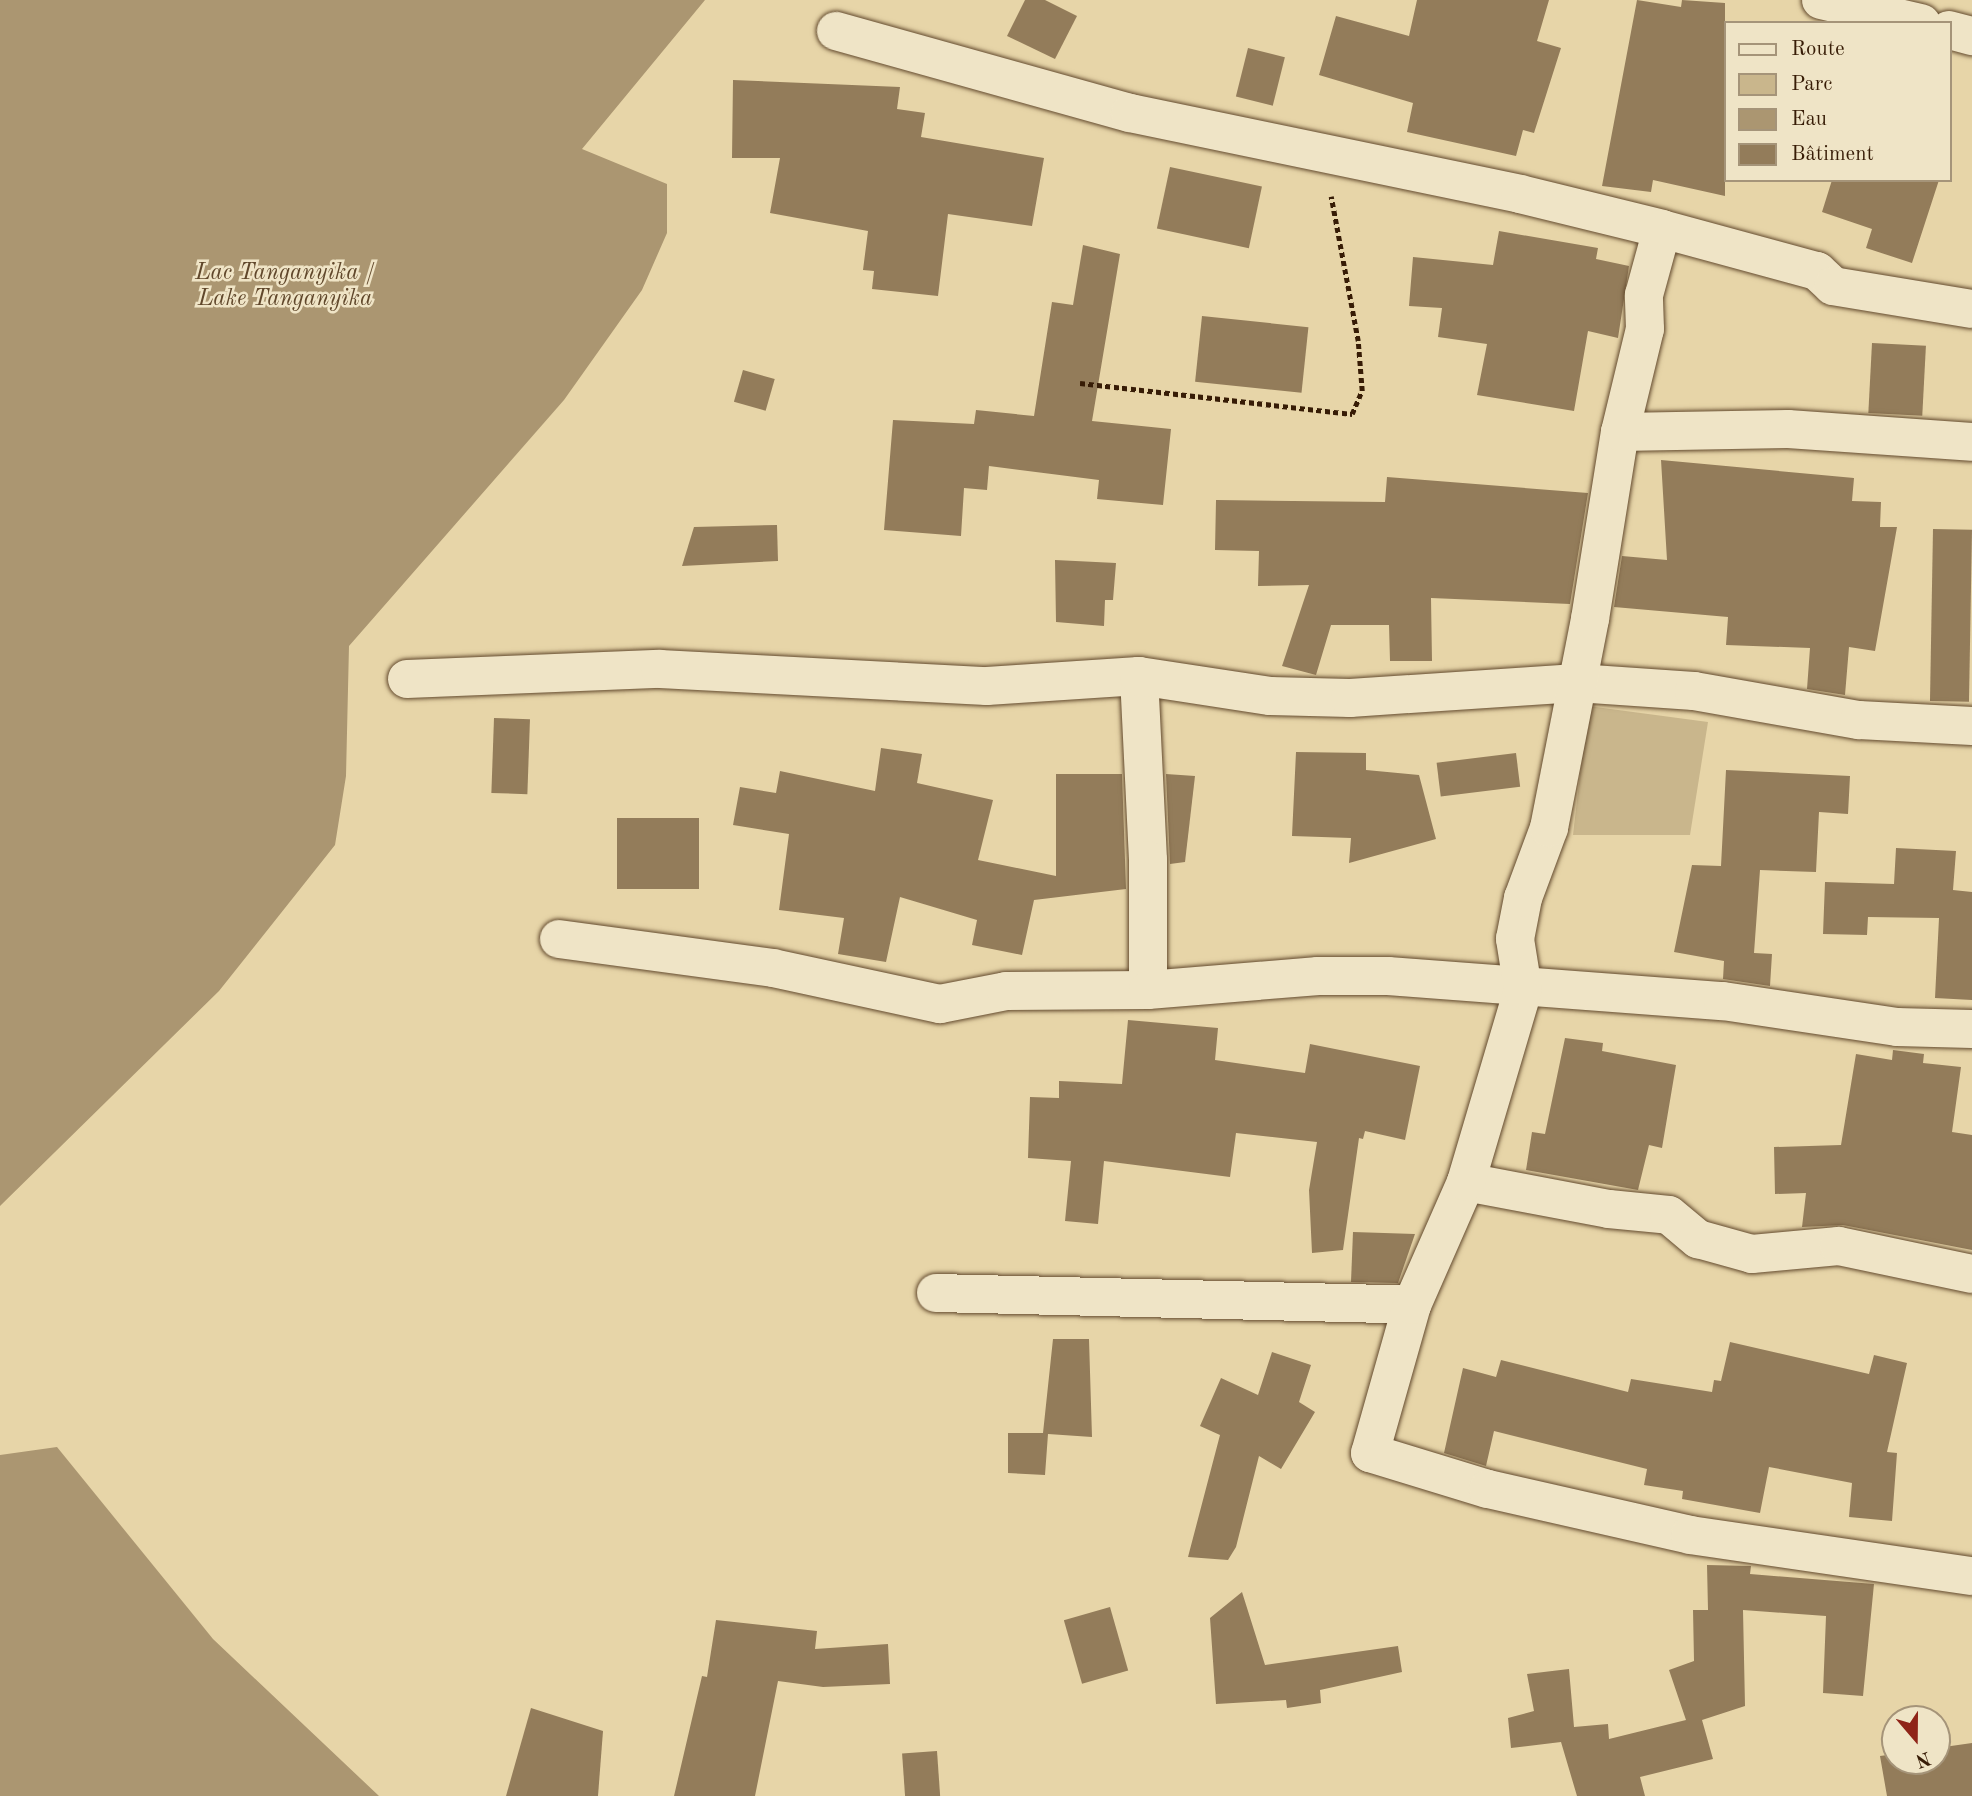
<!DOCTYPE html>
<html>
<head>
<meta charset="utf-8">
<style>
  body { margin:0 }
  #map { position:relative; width:1972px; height:1796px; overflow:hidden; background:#e7d5a8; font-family:"Old Standard TT",serif }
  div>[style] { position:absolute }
  .green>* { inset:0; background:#c9b68c }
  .water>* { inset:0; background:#ab9671 }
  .building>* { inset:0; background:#937c5a; transform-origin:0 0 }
  .path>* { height:4.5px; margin-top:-2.25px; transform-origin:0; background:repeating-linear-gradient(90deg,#371c06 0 5px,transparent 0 8.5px) }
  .roads { filter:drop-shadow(0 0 2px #634a2e) drop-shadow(0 0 2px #634a2e) }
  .minor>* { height:38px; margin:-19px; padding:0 19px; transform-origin:19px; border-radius:19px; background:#efe4c6 }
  span { translate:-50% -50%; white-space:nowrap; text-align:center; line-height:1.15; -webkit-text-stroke:5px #efe4c6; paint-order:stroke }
  .water-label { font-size:23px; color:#60472b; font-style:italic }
  .legend { position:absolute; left:1724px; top:21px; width:228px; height:161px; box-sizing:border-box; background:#efe4c6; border:2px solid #a59479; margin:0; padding:9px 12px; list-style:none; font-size:21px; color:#371c06 }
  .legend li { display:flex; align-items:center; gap:14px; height:35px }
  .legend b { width:35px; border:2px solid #a59479 }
  .north { position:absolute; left:1881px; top:1705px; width:70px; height:70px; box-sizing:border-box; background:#efe4c6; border:2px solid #a59479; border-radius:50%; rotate:160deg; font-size:19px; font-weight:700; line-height:28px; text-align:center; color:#371c06 }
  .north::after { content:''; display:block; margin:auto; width:24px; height:32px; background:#8f2418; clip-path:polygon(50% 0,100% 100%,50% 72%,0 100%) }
</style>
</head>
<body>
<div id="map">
  <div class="green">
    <div style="clip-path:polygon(1588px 706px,1708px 722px,1690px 835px,1573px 835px)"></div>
  </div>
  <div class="water">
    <div style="clip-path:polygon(0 0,705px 0,582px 149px,667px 184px,667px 233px,642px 290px,564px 400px,349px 646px,346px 776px,335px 845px,219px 991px,0 1206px)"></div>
    <div style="clip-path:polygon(57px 1447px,213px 1639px,379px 1796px,0 1796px,0 1455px)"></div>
  </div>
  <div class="building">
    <div style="clip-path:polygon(1025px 0,1045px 0,1077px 16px,1055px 59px,1007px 36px)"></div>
    <div style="clip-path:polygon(1417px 0,1549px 0,1537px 41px,1561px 48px,1534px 133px,1523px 130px,1516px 156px,1407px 132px,1413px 103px,1319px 75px,1336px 16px,1409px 36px)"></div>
    <div style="clip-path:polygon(1637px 0,1681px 7px,1682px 0,1725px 3px,1725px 196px,1653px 180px,1651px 192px,1602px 186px)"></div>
    <div style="left:1248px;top:48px;width:38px;height:50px;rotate:14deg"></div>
    <div style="clip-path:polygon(733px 80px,900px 87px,897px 109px,925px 113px,921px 137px,1044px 158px,1032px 226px,948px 214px,938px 296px,872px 289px,874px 271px,863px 270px,868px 231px,770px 213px,780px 158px,732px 158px)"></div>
    <div style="left:1170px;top:167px;width:94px;height:63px;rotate:12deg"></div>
    <div style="clip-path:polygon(1832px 180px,1939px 180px,1912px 263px,1866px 248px,1872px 229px,1822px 212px)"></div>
    <div style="clip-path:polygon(1499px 231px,1598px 248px,1596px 259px,1629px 266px,1618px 338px,1588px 331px,1574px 411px,1477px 395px,1487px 344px,1438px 337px,1442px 308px,1409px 306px,1413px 257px,1493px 265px)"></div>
    <div style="clip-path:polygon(1083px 245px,1120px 254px,1092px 421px,1171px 429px,1163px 505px,1097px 499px,1099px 480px,989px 466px,987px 490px,964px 488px,961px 536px,884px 530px,893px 420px,974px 424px,976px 410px,1034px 416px,1052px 302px,1073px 305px)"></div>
    <div style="left:1202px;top:316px;width:107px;height:66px;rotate:6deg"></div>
    <div style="left:1872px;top:343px;width:54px;height:70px;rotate:3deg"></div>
    <div style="left:743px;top:370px;width:33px;height:33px;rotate:16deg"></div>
    <div style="clip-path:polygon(1661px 460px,1854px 478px,1852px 501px,1881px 502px,1880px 527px,1897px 527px,1875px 651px,1849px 647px,1845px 695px,1807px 689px,1810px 648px,1726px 645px,1728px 617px,1614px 607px,1622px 556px,1667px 560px)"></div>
    <div style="clip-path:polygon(1387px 477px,1588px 493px,1570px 604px,1431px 598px,1432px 661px,1390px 661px,1389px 625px,1331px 625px,1316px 675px,1282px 666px,1309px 585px,1258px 586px,1259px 551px,1215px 550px,1216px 500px,1385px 502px)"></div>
    <div style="clip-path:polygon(777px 525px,778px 561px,682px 566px,694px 527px)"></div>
    <div style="left:1933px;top:529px;width:39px;height:172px;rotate:1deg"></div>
    <div style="clip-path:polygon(1055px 560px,1116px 563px,1113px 600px,1105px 600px,1104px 626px,1056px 622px)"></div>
    <div style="left:494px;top:718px;width:36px;height:75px;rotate:2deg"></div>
    <div style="clip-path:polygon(881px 748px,922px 754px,917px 783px,993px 800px,978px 860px,1056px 876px,1056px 774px,1122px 774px,1126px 889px,1034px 900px,1022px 955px,972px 945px,977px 920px,900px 897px,886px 962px,838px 954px,844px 918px,779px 910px,789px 834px,733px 825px,740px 787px,776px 793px,780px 771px,875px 791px)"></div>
    <div style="clip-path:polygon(1296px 752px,1366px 753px,1366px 770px,1419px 775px,1436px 839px,1349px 863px,1351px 838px,1292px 836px)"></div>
    <div style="left:1516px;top:753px;width:34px;height:80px;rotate:83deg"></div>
    <div style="clip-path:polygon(1726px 770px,1850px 776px,1848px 814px,1819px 812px,1816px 872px,1760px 870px,1754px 953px,1772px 954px,1770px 986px,1723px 979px,1724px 961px,1674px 952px,1692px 865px,1721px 866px)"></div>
    <div style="clip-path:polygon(1166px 774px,1195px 776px,1185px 862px,1170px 864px)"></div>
    <div style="left:699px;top:818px;width:71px;height:82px;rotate:90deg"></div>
    <div style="clip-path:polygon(1896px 848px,1956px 851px,1953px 890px,1972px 892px,1972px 1000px,1935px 998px,1939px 918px,1868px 917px,1867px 935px,1823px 934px,1825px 882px,1894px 884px)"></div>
    <div style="clip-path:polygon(1128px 1020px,1218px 1028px,1215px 1060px,1305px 1073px,1310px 1044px,1420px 1066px,1405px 1140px,1365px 1131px,1363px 1139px,1359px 1138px,1343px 1250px,1312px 1253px,1309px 1190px,1317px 1142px,1236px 1133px,1230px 1177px,1104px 1161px,1098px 1224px,1065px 1221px,1071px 1161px,1028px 1158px,1030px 1097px,1059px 1098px,1059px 1081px,1122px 1084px)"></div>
    <div style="clip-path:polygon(1565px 1038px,1603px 1043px,1602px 1051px,1676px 1065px,1662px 1148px,1649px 1145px,1638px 1190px,1526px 1170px,1532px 1132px,1545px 1134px)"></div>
    <div style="clip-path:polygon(1893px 1050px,1924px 1054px,1923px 1063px,1961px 1067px,1952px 1132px,1972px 1135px,1972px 1250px,1843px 1225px,1802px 1227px,1806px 1193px,1775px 1194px,1774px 1147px,1841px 1145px,1856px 1054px,1892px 1060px)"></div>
    <div style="clip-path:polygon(1353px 1232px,1415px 1234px,1398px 1283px,1351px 1282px)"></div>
    <div style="clip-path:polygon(1053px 1339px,1089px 1339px,1092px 1437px,1048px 1434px,1045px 1475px,1008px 1473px,1008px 1433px,1043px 1433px)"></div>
    <div style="clip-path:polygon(1730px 1342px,1869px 1374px,1874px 1355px,1907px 1363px,1887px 1452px,1897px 1453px,1892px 1521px,1849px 1517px,1852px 1483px,1769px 1467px,1760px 1513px,1682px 1499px,1683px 1491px,1644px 1485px,1647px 1469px,1494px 1431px,1486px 1466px,1444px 1453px,1463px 1368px,1496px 1377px,1501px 1360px,1628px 1392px,1631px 1379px,1712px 1392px,1714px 1380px,1721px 1381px)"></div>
    <div style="clip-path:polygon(1272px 1352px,1311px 1365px,1299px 1402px,1315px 1412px,1281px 1469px,1259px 1456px,1236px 1547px,1228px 1560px,1188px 1557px,1220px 1435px,1200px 1426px,1221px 1378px,1258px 1395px)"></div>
    <div style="clip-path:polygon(1707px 1565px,1751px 1566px,1750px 1574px,1874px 1584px,1863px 1696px,1823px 1693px,1826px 1616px,1743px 1610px,1745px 1706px,1702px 1720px,1713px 1759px,1640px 1777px,1645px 1796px,1577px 1796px,1561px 1742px,1511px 1748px,1508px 1718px,1534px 1711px,1527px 1674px,1569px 1669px,1574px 1727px,1608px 1724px,1609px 1739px,1686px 1720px,1669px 1670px,1694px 1661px,1693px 1610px,1708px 1610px)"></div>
    <div style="clip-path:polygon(1242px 1592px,1265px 1665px,1398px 1646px,1402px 1672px,1320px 1690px,1321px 1703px,1287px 1708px,1286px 1700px,1216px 1704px,1210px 1618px)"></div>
    <div style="left:1110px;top:1607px;width:66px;height:48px;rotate:74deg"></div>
    <div style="clip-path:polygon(716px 1620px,817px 1631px,815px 1649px,888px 1644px,890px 1684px,823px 1687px,778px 1681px,755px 1796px,674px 1796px,702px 1676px,707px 1677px)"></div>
    <div style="clip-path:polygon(531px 1708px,603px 1731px,598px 1796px,506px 1796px)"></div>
    <div style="clip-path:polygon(1972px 1743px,1972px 1796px,1887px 1796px,1880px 1756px,1895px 1754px,1895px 1761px,1937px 1761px,1937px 1748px)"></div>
    <div style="left:937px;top:1751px;width:45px;height:35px;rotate:86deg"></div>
  </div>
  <div class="path">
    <div style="left:1080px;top:383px;width:274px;rotate:6.5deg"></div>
    <div style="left:1352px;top:414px;width:25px;rotate:-67deg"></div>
    <div style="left:1362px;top:391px;width:50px;rotate:-94.6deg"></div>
    <div style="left:1358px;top:341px;width:147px;rotate:-100.6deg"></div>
  </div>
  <div class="roads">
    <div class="minor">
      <div style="left:1821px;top:0;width:103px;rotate:13deg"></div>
      <div style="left:1949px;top:30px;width:24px;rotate:15deg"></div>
      <div style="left:836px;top:31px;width:305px;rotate:15.6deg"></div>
      <div style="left:1130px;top:113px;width:398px;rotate:11.7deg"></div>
      <div style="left:1520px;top:194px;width:146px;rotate:13.8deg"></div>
      <div style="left:1662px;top:229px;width:161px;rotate:15.2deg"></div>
      <div style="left:1817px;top:271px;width:22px;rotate:43deg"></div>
      <div style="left:1833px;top:286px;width:141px;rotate:9.4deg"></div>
      <div style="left:1620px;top:432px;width:168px;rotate:-1deg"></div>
      <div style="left:1788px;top:429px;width:184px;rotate:4deg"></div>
      <div style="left:1139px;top:676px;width:184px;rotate:87.2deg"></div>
      <div style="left:1148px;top:860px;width:130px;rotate:90deg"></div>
      <div style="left:407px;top:679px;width:253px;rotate:-2.3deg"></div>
      <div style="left:660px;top:669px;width:327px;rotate:3deg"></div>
      <div style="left:987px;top:686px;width:152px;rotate:-3.8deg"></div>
      <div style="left:1139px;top:676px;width:133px;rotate:8.7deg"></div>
      <div style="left:1270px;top:696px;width:80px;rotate:1.4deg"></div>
      <div style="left:1350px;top:698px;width:227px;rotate:-3.8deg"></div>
      <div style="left:1577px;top:683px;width:117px;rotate:3.9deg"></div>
      <div style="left:1694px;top:691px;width:168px;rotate:10deg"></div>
      <div style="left:1859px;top:720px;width:113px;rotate:3deg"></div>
      <div style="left:559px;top:939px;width:216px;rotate:7.7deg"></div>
      <div style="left:773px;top:968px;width:171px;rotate:12.2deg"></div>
      <div style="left:940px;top:1004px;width:67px;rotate:-11.1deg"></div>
      <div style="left:1006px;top:991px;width:142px;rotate:-0.4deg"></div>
      <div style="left:1148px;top:990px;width:171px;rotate:-4.7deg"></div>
      <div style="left:1318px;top:976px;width:70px"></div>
      <div style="left:1388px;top:976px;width:336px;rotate:4.3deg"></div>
      <div style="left:1723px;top:1001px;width:176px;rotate:8.5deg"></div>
      <div style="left:1897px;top:1027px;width:75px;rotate:1.5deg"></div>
      <div style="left:1466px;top:1182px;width:146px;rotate:10.7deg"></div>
      <div style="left:1609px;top:1209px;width:60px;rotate:5.7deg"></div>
      <div style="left:1669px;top:1215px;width:38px;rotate:40deg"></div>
      <div style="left:1698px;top:1239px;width:56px;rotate:15.5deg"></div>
      <div style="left:1752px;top:1254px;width:87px;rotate:-5.3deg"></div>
      <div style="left:1839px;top:1246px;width:136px;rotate:11.9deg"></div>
      <div style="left:936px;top:1293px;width:476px;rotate:1.4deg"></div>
      <div style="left:1412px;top:1305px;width:154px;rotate:105.8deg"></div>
      <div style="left:1370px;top:1453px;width:123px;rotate:17deg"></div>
      <div style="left:1488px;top:1489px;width:207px;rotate:12.8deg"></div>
      <div style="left:1690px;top:1535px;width:285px;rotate:8.3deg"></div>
      <div style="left:1412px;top:1305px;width:134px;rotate:-66.3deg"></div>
      <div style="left:1466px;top:1182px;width:201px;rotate:-73.5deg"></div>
      <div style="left:1523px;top:989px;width:51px;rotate:-99.1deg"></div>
      <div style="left:1515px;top:939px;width:42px;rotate:-79deg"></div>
      <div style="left:1523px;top:898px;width:75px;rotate:-69.6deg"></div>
      <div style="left:1549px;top:828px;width:213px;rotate:-78.9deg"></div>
      <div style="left:1590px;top:619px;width:189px;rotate:-80.9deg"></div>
      <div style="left:1620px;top:432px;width:106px;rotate:-76.4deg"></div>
      <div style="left:1645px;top:329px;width:34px;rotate:-92deg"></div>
      <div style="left:1644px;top:295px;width:68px;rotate:-74.7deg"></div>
    </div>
  </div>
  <div class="water-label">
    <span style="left:285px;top:286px">Lac Tanganyika /<br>Lake Tanganyika</span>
  </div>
  <ul class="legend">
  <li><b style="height:9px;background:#efe4c6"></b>Route</li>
  <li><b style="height:19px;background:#c9b68c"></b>Parc</li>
  <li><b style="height:19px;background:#ab9671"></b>Eau</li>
  <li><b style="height:19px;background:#937c5a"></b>Bâtiment</li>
  </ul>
  <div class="north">N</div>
</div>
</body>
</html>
